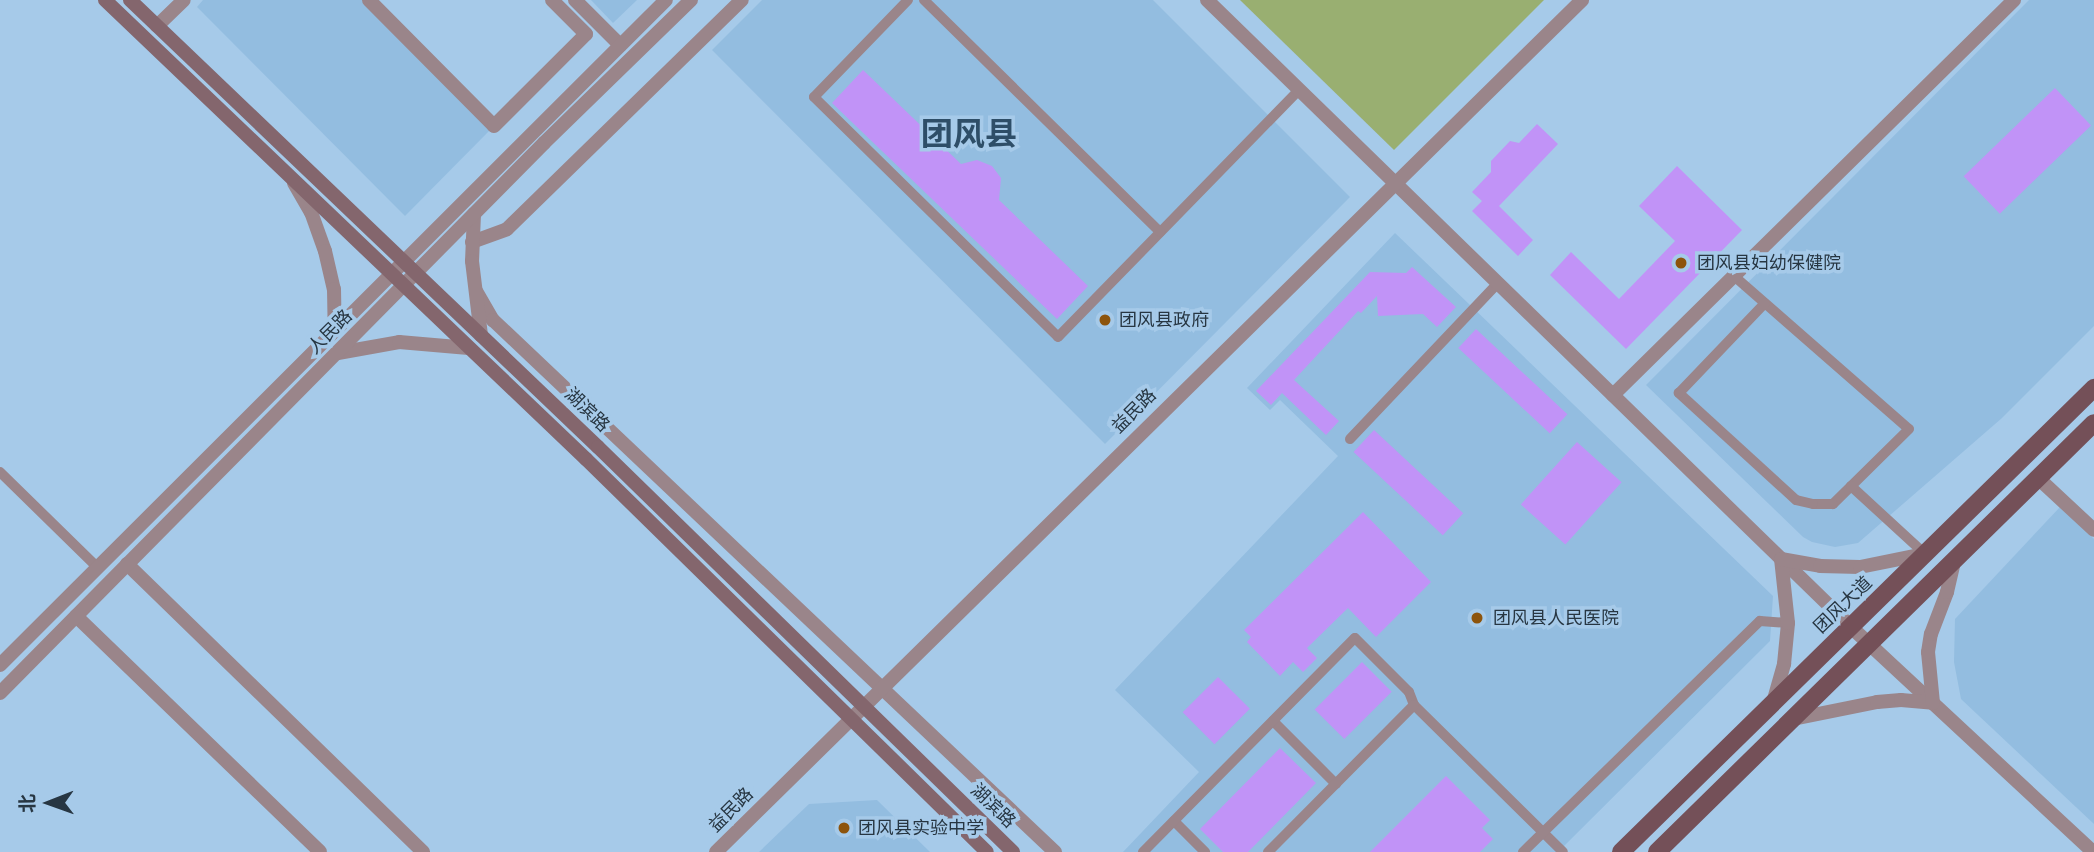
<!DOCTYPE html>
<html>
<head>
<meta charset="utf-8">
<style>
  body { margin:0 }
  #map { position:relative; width:2094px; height:852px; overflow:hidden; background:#a6cae9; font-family:Poppins,"Noto Sans SC",sans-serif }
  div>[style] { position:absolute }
  .built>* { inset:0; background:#93bde0 }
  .green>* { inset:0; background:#99af71 }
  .building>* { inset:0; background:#c193f7; transform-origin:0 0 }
  .service>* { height:10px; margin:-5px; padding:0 5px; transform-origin:5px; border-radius:5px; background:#9a858a }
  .minor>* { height:14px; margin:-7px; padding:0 7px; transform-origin:7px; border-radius:7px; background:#9a858a }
  .tertiary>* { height:14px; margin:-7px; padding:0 7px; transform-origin:7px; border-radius:7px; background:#9a858a }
  .secondary>* { height:14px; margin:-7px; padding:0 7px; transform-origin:7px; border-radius:7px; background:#84666d }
  .primary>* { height:18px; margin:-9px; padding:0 9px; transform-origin:9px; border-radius:9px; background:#745058 }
  .dots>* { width:19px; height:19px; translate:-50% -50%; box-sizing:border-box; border:4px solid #a6cae9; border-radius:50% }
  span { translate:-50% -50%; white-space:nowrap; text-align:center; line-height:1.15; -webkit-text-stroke:7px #a6cae9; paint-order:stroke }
  .poi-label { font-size:18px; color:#273642 }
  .left { translate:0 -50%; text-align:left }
  .street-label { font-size:18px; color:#273642 }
  .town-label { font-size:32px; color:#2e4e68; font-weight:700 }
  .north { position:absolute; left:14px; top:768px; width:70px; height:70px; -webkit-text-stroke:5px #a6cae9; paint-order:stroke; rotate:269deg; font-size:19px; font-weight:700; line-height:28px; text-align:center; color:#273642 }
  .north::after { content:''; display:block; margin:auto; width:24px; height:32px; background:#273642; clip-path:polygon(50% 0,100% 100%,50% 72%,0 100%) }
</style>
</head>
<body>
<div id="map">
  <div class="built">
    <div style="clip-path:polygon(203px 0,369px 0,494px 126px,405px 216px,197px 7px)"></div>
    <div style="clip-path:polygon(591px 0,637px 0,613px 23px)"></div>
    <div style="clip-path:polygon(762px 0,1153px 0,1350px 197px,1105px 444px,712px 50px)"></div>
    <div style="clip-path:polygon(2029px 0,2094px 0,2094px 326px,2002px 418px,1858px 543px,1835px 547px,1812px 542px,1803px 537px,1646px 385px)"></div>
    <div style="clip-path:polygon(1395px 233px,1773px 596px,1770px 641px,1558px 852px,1123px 852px,1199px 772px,1115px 690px,1338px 456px,1280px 400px,1270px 410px,1247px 388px)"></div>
    <div style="clip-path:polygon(2060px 507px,2094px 539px,2094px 824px,1961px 699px,1954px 662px,1955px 619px)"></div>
    <div style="clip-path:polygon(877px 800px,930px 852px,759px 852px,809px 804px)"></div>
  </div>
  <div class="green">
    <div style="clip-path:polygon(1240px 0,1544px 0,1394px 150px)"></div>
  </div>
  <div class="building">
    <div style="clip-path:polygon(863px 70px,961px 164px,977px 160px,992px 166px,1001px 178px,999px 200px,1088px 286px,1057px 319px,832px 103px)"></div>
    <div style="left:2055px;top:88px;width:52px;height:127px;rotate:46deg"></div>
    <div style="clip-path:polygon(1537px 124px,1558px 144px,1499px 206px,1533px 240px,1518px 256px,1472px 211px,1482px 201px,1472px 192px,1491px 172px,1491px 161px,1510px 141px,1519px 143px)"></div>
    <div style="clip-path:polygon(1677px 166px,1742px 230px,1626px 349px,1550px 275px,1571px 252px,1619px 299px,1675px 241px,1639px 206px)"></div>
    <div style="clip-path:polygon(1412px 267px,1456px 307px,1437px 327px,1423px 314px,1378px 316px,1377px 296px,1361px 313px,1358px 311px,1294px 380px,1339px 421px,1326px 435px,1282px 393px,1271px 405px,1256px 391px,1370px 272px,1406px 273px)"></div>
    <div style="left:1476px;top:329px;width:125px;height:26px;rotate:43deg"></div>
    <div style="left:1374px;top:430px;width:122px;height:30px;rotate:43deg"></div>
    <div style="left:1577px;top:442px;width:60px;height:84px;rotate:42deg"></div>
    <div style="clip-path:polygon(1363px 512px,1431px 582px,1376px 637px,1348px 608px,1307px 648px,1317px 658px,1303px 672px,1293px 662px,1280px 676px,1247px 642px,1251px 637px,1244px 630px)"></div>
    <div style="left:1362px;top:662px;width:42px;height:67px;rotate:45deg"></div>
    <div style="left:1218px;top:677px;width:45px;height:50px;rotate:45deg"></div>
    <div style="clip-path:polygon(1280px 748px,1316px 783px,1248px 852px,1223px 852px,1200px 829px)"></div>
    <div style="clip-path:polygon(1446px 776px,1490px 820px,1482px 828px,1493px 839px,1480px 852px,1370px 852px)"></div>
  </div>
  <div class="service">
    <div style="left:908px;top:0;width:135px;rotate:134.1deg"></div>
    <div style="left:814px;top:97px;width:342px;rotate:44.5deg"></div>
    <div style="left:1058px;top:337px;width:345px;rotate:-45.7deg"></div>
    <div style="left:924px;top:0;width:331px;rotate:44.5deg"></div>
    <div style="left:1734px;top:276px;width:232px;rotate:41.2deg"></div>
    <div style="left:1909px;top:429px;width:107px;rotate:135.4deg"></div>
    <div style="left:1833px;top:504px;width:20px;rotate:180deg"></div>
    <div style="left:1813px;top:504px;width:17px;rotate:-167deg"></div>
    <div style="left:1796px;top:500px;width:159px;rotate:-137.6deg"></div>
    <div style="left:1679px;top:393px;width:124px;rotate:-46.3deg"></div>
    <div style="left:1350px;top:439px;width:215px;rotate:-46.5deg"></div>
    <div style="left:0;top:472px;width:136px;rotate:44.4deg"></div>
    <div style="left:1851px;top:486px;width:100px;rotate:42.6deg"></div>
    <div style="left:1273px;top:721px;width:89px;rotate:45deg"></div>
    <div style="left:1174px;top:821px;width:44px;rotate:45deg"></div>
    <div style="left:1143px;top:852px;width:301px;rotate:-45.3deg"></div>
    <div style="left:1355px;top:638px;width:76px;rotate:45deg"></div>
    <div style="left:1409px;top:692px;width:14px;rotate:69deg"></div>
    <div style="left:1414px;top:705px;width:209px;rotate:44.6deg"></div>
    <div style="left:1268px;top:852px;width:207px;rotate:-45.2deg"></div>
    <div style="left:1523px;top:852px;width:331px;rotate:-44.3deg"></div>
    <div style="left:1760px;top:621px;width:28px;rotate:4deg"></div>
  </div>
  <div class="minor">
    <div style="left:369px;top:0;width:177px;rotate:45.2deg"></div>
    <div style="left:494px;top:126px;width:130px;rotate:-45deg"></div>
    <div style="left:586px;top:34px;width:48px;rotate:-135deg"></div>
    <div style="left:575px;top:0;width:64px;rotate:45deg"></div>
    <div style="left:1207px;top:0;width:899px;rotate:44.23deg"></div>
    <div style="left:1851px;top:627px;width:330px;rotate:42.9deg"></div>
    <div style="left:157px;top:26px;width:37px;rotate:-44deg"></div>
    <div style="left:472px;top:242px;width:37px;rotate:-20deg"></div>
    <div style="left:507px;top:229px;width:328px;rotate:-44.3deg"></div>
    <div style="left:476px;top:291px;width:34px;rotate:60deg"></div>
    <div style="left:493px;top:320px;width:774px;rotate:43.43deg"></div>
    <div style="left:1613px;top:395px;width:563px;rotate:-44.57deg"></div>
    <div style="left:2038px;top:478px;width:76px;rotate:42.9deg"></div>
    <div style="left:127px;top:564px;width:413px;rotate:44.2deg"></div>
    <div style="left:76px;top:616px;width:339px;rotate:44deg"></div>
    <div style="left:1773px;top:703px;width:41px;rotate:-74.2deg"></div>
    <div style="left:1784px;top:664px;width:41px;rotate:-84.4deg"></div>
    <div style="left:1788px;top:623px;width:64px;rotate:-96.2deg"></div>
    <div style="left:1781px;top:559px;width:40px;rotate:10deg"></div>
    <div style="left:1820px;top:566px;width:40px;rotate:1.4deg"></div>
    <div style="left:1860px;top:567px;width:65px;rotate:-11.5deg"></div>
    <div style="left:1793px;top:719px;width:86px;rotate:-11.4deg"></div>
    <div style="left:1877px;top:702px;width:24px;rotate:-5deg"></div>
    <div style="left:1901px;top:700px;width:32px;rotate:5deg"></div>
    <div style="left:1933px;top:703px;width:51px;rotate:-95.6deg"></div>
    <div style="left:1928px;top:652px;width:18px;rotate:-81deg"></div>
    <div style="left:1931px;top:634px;width:45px;rotate:-69.1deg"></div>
    <div style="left:1947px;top:592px;width:32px;rotate:-77deg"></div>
    <div style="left:716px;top:852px;width:1215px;rotate:-44.53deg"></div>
  </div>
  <div class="tertiary">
    <div style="left:294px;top:183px;width:34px;rotate:60deg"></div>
    <div style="left:311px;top:212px;width:41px;rotate:70.3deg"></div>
    <div style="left:325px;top:251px;width:39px;rotate:77deg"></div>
    <div style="left:334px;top:289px;width:39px;rotate:89deg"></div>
    <div style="left:474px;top:214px;width:47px;rotate:92.4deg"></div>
    <div style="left:472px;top:261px;width:75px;rotate:83.1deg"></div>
    <div style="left:338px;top:353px;width:62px;rotate:-10.2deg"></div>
    <div style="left:399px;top:342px;width:70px;rotate:4.9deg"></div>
    <div style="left:0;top:665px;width:941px;rotate:-44.96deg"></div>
    <div style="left:0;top:693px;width:774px;rotate:-45.31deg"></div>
    <div style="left:544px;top:143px;width:205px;rotate:-44.2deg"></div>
  </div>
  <div class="secondary">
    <div style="left:105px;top:0;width:665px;rotate:43.66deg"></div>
    <div style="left:586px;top:459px;width:561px;rotate:44.42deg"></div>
    <div style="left:130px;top:0;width:647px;rotate:43.69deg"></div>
    <div style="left:598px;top:447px;width:580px;rotate:44.3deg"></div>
  </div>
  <div class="primary">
    <div style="left:1621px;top:852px;width:663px;rotate:-44.45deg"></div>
    <div style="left:1657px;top:852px;width:612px;rotate:-44.47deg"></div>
  </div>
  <div class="dots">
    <div style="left:1681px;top:263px;background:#8d540c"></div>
    <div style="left:1105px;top:320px;background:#8d540c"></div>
    <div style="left:1477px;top:618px;background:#8d540c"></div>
    <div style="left:844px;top:828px;background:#8d540c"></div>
  </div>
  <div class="poi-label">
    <span class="left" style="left:1697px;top:263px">团风县妇幼保健院</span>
    <span class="left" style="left:1119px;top:320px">团风县政府</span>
    <span class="left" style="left:1493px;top:618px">团风县人民医院</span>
    <span class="left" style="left:858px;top:828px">团风县实验中学</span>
  </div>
  <div class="street-label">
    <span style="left:330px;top:332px;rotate:-45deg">人民路</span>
    <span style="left:587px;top:410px;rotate:44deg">湖滨路</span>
    <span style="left:1134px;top:411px;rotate:-45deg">益民路</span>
    <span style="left:1843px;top:605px;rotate:-44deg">团风大道</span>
    <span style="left:993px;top:806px;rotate:44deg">湖滨路</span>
    <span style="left:731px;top:810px;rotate:-45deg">益民路</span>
  </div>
  <div class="town-label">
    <span style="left:969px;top:134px">团风县</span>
  </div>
  <div class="north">北</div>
</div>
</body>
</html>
